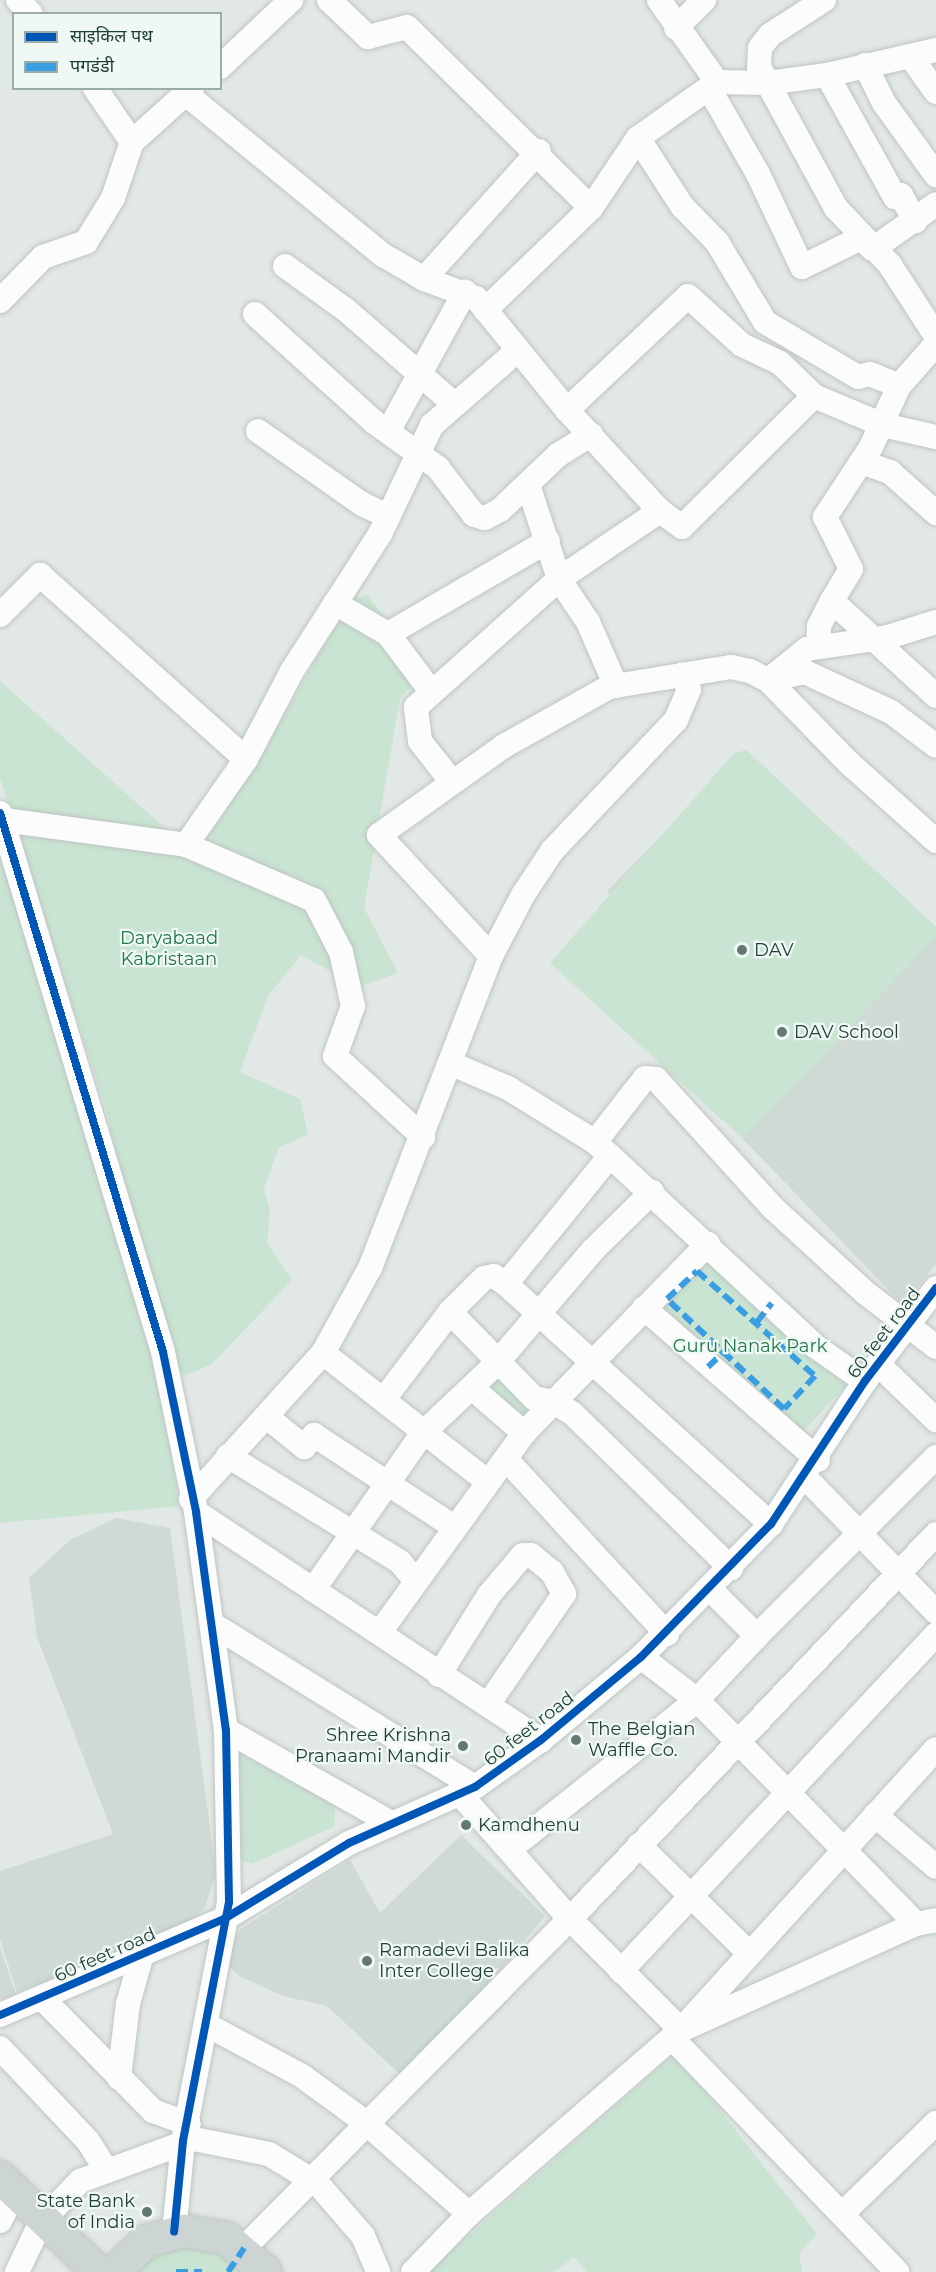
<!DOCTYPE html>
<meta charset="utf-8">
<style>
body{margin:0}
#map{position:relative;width:936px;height:2272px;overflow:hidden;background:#e2e8e5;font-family:Montserrat,"Noto Sans Devanagari",sans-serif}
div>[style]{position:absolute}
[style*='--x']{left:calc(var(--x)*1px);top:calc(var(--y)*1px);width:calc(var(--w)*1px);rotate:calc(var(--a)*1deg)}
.built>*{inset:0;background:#cfdad5}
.green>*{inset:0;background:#c9e4d2;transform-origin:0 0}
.roads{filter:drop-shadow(0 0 2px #bec5c2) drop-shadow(0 0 2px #bec5c2)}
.minor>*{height:24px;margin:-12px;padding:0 12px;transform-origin:12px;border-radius:12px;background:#fbfcfb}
.major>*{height:32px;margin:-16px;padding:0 16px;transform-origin:16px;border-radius:16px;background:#ccd5d3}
.quiet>*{height:6px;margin-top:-3px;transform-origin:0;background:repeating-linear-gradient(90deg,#3c9ee2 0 12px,transparent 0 18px)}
.cycleway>*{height:8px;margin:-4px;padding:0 4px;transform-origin:4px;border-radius:4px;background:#0057b8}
.dots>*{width:16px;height:16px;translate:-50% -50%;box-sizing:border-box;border:3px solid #eff8f4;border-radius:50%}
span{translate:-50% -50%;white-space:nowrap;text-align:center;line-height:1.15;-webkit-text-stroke:4.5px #eff8f4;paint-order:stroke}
.park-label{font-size:18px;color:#237848}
.poi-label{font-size:18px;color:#1d3d36}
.left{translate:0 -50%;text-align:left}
.right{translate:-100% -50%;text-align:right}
.street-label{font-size:18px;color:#1d3d36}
.legend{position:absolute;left:12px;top:12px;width:210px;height:78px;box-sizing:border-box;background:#eff8f4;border:2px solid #9bada8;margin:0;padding:8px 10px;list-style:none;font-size:18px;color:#1d3d36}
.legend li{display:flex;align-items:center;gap:12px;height:30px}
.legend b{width:30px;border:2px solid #9bada8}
</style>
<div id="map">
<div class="built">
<i style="clip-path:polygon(746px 750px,936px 927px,936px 1264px,903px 1305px,743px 1139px,607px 891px)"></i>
<i style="clip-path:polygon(116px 1518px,170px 1528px,216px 1873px,205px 1907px,185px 1931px,17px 1992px,0 1939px,0 1871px,113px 1834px,37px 1637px,29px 1578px,70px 1540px)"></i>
<i style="clip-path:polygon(461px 1835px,545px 1916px,407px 2081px,327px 2006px,283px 1996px,239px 1976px,228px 1965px,224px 1956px,241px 1929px,350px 1860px,380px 1913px)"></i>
<i style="clip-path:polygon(0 1947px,16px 1994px,0 1999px)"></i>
</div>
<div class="green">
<i style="clip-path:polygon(367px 594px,426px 672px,400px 698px,364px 908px,398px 973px,359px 987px,301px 955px,268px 996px,240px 1072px,300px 1099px,308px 1135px,279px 1147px,264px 1188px,270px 1211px,267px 1243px,292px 1280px,212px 1364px,184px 1376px,171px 1360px,136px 1248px,107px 1113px,0 778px,0 681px,167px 830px,197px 842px,261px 757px,348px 602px)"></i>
<i style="clip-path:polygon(746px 750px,936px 927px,936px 937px,743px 1139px,550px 963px,734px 753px)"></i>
<i style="clip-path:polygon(0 817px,135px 1273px,174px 1464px,178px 1506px,0 1523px)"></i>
<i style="left:707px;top:1256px;width:190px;height:74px;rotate:43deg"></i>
<i style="clip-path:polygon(496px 1375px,534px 1403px,519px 1423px,483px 1388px)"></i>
<i style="clip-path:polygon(234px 1751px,334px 1804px,335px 1826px,252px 1864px,238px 1859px)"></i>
<i style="clip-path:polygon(675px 2053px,817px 2234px,799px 2253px,802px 2272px,587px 2272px,574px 2257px,554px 2272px,427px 2272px)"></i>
<i style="clip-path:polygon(209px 2242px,254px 2272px,126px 2272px,147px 2252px)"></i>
</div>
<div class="roads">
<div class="minor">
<i style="--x:18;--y:0;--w:19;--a:47"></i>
<i style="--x:329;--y:0;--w:54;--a:43.5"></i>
<i style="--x:368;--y:37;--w:40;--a:-14.4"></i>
<i style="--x:407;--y:27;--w:258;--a:44.5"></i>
<i style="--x:659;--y:0;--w:100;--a:54.7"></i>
<i style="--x:824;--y:0;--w:64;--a:147.1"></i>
<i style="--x:770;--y:35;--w:16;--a:128"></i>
<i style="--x:760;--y:48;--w:19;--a:93"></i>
<i style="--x:759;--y:67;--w:161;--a:61.4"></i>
<i style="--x:836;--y:208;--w:79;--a:46.5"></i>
<i style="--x:890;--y:265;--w:85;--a:57.1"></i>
<i style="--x:676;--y:28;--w:40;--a:-45"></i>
<i style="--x:911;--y:57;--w:43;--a:54.5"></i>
<i style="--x:865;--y:65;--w:42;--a:63.4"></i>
<i style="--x:884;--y:103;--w:89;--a:54.2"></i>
<i style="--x:220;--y:67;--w:98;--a:-43.3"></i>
<i style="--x:827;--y:75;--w:140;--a:60.9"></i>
<i style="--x:895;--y:197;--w:6;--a:-18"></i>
<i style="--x:901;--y:195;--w:30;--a:62"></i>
<i style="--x:95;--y:88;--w:65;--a:55.6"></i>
<i style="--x:710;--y:90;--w:97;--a:60.3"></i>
<i style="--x:758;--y:174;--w:103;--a:64.7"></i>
<i style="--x:802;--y:267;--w:66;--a:-26.2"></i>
<i style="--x:861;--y:238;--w:16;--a:43"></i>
<i style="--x:873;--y:249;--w:77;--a:-35.5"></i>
<i style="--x:186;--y:94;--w:254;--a:39.3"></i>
<i style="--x:383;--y:255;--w:48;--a:30.3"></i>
<i style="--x:424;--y:279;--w:55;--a:20.1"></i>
<i style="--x:476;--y:298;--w:144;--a:50.9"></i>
<i style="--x:567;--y:410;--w:137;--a:47.4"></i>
<i style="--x:660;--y:511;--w:27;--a:36"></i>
<i style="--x:682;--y:527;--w:186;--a:-44.8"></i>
<i style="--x:814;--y:396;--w:75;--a:22.8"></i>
<i style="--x:883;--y:425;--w:54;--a:12.8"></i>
<i style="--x:638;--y:138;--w:81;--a:57.1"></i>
<i style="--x:682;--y:206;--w:50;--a:45.8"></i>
<i style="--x:717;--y:242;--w:93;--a:59"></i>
<i style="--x:765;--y:322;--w:108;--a:30.6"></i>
<i style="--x:858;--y:377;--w:12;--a:-14"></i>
<i style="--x:870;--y:374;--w:31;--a:22"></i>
<i style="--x:285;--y:266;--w:75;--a:35.8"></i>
<i style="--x:346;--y:310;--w:142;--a:41"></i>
<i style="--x:424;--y:279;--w:172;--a:-48.1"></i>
<i style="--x:0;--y:301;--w:62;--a:-45.7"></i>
<i style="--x:43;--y:257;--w:46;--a:-19.2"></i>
<i style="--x:86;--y:242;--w:52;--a:-58.5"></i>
<i style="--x:113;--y:198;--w:59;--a:-71.3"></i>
<i style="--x:132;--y:142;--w:81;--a:-42"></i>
<i style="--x:485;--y:310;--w:147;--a:-43.9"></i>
<i style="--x:591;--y:208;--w:84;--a:-56.1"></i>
<i style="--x:638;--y:138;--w:97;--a:-35.3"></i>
<i style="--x:717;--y:82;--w:51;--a:1.1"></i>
<i style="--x:768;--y:83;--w:60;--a:-7.7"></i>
<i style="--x:827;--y:75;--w:112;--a:-12.9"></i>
<i style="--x:255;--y:314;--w:161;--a:42.2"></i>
<i style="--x:374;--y:422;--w:79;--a:35.7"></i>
<i style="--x:438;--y:468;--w:59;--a:52.5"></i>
<i style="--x:474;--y:515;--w:11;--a:15"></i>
<i style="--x:485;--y:518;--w:17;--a:-28"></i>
<i style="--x:500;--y:510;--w:80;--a:-43.5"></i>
<i style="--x:558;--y:455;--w:39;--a:-32"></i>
<i style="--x:936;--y:344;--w:56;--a:131.4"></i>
<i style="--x:899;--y:386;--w:67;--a:114.7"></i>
<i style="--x:871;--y:447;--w:84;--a:123.3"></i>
<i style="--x:825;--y:517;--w:58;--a:63.4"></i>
<i style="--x:851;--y:569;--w:37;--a:121"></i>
<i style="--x:832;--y:601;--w:141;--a:42.4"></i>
<i style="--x:567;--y:410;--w:166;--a:-43.3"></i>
<i style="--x:688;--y:296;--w:73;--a:42.2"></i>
<i style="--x:742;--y:345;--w:42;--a:25.3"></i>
<i style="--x:780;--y:363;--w:47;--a:44.1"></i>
<i style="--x:389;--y:430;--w:158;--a:-61.2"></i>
<i style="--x:258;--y:431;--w:127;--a:35.1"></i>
<i style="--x:362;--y:504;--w:29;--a:25"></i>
<i style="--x:861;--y:462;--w:31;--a:19"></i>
<i style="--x:890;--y:472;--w:62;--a:41.7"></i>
<i style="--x:528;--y:485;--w:99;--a:71.7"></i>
<i style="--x:559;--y:579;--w:52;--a:56"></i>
<i style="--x:588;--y:622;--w:70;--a:66.4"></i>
<i style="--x:335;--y:603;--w:61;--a:30.3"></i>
<i style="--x:388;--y:634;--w:185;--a:-30.2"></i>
<i style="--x:0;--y:615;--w:57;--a:-45"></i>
<i style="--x:40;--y:575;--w:276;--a:41.8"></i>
<i style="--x:388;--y:634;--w:71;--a:53"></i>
<i style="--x:818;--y:647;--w:21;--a:-87"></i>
<i style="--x:819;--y:626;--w:28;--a:-63"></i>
<i style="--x:772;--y:677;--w:45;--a:-38.7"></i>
<i style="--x:807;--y:649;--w:82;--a:-8.4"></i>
<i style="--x:888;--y:637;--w:50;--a:-17.4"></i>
<i style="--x:768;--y:680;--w:38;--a:-12"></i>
<i style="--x:805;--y:672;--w:95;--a:24.9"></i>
<i style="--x:891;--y:712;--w:56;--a:37.1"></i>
<i style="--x:452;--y:782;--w:52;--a:-128"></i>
<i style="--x:420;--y:741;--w:34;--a:-97"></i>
<i style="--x:416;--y:707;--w:192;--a:-41.8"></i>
<i style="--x:559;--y:579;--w:122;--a:-34"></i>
<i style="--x:0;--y:813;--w:563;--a:73.17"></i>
<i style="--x:163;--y:1352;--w:163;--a:78.3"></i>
<i style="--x:196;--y:1512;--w:220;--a:82.2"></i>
<i style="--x:226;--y:1730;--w:172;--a:89"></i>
<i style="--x:229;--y:1902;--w:243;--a:100.9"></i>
<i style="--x:183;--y:2141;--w:91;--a:95.6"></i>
<i style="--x:4;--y:820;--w:184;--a:7.8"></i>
<i style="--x:186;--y:845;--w:139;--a:23.3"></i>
<i style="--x:314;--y:900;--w:59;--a:62.6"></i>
<i style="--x:341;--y:952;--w:55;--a:77.5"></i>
<i style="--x:353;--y:1006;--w:53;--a:109.8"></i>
<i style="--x:335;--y:1056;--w:120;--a:42.6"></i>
<i style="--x:186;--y:845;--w:105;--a:-55.1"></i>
<i style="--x:246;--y:759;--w:99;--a:-62.4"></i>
<i style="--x:292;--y:671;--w:163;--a:-57.3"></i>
<i style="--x:380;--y:534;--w:121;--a:-64.5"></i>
<i style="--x:432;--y:425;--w:114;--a:-41.1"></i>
<i style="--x:491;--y:956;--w:165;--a:-132.8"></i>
<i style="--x:379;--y:835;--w:153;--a:-35.5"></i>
<i style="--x:504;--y:746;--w:120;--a:-29.3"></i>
<i style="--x:609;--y:687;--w:124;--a:-9.3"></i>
<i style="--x:731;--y:667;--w:19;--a:12"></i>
<i style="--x:750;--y:671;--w:20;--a:27"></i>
<i style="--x:768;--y:680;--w:116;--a:45.7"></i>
<i style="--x:849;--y:763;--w:117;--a:41.9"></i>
<i style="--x:450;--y:1063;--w:63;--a:23.3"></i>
<i style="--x:508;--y:1088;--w:102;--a:31.8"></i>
<i style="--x:595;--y:1142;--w:301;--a:42.8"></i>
<i style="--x:816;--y:1347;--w:60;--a:34.8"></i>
<i style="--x:595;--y:1142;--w:81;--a:-52"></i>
<i style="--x:645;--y:1078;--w:11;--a:5"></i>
<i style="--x:656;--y:1079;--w:174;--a:47.8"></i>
<i style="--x:773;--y:1208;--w:127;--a:42.5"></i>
<i style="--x:867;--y:1294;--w:87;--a:37.5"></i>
<i style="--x:610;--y:1156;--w:165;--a:129.1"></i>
<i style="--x:506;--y:1284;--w:358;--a:42.2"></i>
<i style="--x:644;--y:1308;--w:231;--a:41.1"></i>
<i style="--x:450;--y:1312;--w:120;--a:45.7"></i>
<i style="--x:534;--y:1398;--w:20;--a:11"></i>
<i style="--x:554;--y:1402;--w:22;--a:32"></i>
<i style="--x:573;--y:1414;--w:221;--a:44.3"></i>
<i style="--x:323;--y:1353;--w:209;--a:38"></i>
<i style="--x:878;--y:1364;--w:81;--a:44"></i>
<i style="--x:472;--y:1388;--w:69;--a:40.9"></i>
<i style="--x:384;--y:1399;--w:109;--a:-52.8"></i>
<i style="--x:450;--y:1312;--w:48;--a:-45"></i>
<i style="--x:484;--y:1278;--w:10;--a:-11"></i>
<i style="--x:494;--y:1276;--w:14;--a:34"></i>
<i style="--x:267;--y:1417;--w:48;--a:39"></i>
<i style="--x:304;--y:1447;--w:16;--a:-50"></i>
<i style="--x:314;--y:1435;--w:168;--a:33.3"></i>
<i style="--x:228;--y:1456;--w:202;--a:31.6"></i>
<i style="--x:400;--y:1562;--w:23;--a:50"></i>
<i style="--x:506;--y:1459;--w:238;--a:47.4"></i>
<i style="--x:805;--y:1477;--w:188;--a:45.9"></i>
<i style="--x:191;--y:1499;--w:197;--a:-47.9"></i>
<i style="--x:323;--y:1353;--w:97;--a:-61.1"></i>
<i style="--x:370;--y:1268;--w:335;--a:-68.8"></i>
<i style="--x:491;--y:956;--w:69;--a:-62.3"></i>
<i style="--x:523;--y:895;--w:53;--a:-56.6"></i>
<i style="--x:552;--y:851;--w:180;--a:-46.6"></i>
<i style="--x:676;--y:720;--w:33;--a:-67"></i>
<i style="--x:689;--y:690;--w:17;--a:-114"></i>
<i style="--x:196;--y:1512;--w:414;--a:33.5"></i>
<i style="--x:710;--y:1589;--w:66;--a:45"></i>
<i style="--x:757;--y:1636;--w:253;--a:-45"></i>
<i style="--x:313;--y:1590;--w:192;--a:-55"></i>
<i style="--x:423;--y:1433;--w:100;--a:-43.4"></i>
<i style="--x:496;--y:1364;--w:150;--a:-49.6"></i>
<i style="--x:593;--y:1250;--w:83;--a:-44.5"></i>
<i style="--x:212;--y:1624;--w:309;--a:31.8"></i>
<i style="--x:380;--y:1632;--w:246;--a:-54.1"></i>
<i style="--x:524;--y:1433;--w:264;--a:-45.8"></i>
<i style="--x:641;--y:1657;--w:71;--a:37.5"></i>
<i style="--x:697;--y:1700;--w:313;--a:45.6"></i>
<i style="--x:439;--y:1675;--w:94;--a:-58"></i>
<i style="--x:489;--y:1595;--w:52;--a:-49.6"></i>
<i style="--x:523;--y:1555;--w:8;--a:0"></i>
<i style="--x:531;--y:1555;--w:27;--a:39"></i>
<i style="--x:552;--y:1572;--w:25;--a:61"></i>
<i style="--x:564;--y:1594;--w:132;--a:124.5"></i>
<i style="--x:226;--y:1730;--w:189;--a:29.4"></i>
<i style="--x:460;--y:1794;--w:167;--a:48.7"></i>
<i style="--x:570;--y:1919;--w:157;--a:45"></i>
<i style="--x:681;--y:2030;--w:258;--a:-24.3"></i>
<i style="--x:916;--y:1924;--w:20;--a:-11"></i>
<i style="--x:875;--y:1815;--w:80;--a:40.4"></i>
<i style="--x:639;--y:1845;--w:153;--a:44.5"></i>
<i style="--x:510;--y:1849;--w:239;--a:-38.5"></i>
<i style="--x:697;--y:1700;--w:88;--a:-46.8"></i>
<i style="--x:621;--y:1971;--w:461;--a:-46.9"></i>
<i style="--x:43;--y:1999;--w:157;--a:45.5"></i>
<i style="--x:153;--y:2111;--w:38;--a:20"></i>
<i style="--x:0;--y:2015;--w:244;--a:-23.2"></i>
<i style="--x:224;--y:1919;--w:146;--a:-31.3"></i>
<i style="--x:349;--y:1843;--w:138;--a:-24"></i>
<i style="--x:475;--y:1787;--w:81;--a:-35.5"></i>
<i style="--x:541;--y:1740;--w:130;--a:-39.7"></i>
<i style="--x:641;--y:1657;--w:186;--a:-45.7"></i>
<i style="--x:771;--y:1524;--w:171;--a:-56.7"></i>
<i style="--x:865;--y:1381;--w:117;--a:-52.6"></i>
<i style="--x:207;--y:2025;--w:108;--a:28.2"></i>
<i style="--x:302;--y:2076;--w:78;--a:36.1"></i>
<i style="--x:365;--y:2122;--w:139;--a:41.5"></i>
<i style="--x:672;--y:2038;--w:325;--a:46.1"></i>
<i style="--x:0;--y:2048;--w:128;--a:46.6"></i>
<i style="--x:88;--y:2141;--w:34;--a:58"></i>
<i style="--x:119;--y:2078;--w:75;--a:-83.1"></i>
<i style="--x:128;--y:2004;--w:52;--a:-74.4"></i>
<i style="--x:842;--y:2214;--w:131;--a:-44.1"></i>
<i style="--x:0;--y:2221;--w:33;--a:-63"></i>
<i style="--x:244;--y:2248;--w:463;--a:-45.3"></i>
<i style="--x:570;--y:1919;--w:531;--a:-46.45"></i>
<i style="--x:17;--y:2272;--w:55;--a:-64.4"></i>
<i style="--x:41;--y:2222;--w:57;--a:-46.4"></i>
<i style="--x:80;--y:2181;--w:121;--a:-20.2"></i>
<i style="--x:194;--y:2139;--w:76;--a:11.3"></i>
<i style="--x:269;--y:2154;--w:57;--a:31.5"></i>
<i style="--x:318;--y:2184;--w:69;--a:49.1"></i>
<i style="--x:363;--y:2236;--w:39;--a:67"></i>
<i style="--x:413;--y:2272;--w:81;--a:-46"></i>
<i style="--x:469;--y:2214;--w:281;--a:-41"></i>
<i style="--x:681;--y:2030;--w:379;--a:-47.8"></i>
</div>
<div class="major">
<i style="--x:0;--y:2177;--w:136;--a:44.1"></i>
<i style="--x:114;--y:2272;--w:45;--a:-43.2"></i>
<i style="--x:147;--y:2241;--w:39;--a:-15"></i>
<i style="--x:185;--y:2231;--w:42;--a:9.7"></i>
<i style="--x:226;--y:2238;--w:52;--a:40.4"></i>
</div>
</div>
<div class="quiet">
<i style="--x:697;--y:1271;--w:158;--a:41.7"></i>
<i style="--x:815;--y:1376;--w:45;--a:133.2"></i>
<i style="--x:784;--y:1409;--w:161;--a:-136.8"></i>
<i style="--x:667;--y:1299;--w:41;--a:-43"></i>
<i style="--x:757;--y:1322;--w:24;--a:-52"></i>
<i style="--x:708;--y:1367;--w:33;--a:-44"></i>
<i style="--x:176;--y:2272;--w:26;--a:0"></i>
<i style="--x:228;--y:2272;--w:29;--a:-56"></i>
</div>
<div class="cycleway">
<i style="--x:0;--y:813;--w:563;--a:73.17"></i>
<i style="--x:163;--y:1352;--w:163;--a:78.3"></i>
<i style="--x:196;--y:1512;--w:220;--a:82.2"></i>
<i style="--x:226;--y:1730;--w:172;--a:89"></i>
<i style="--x:229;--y:1902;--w:243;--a:100.9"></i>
<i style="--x:183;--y:2141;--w:91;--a:95.6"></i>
<i style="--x:0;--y:2015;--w:244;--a:-23.2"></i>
<i style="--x:224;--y:1919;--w:146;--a:-31.3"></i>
<i style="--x:349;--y:1843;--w:138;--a:-24"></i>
<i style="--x:475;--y:1787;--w:81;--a:-35.5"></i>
<i style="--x:541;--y:1740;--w:130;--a:-39.7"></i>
<i style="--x:641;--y:1657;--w:186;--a:-45.7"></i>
<i style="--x:771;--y:1524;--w:171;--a:-56.7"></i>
<i style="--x:865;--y:1381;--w:117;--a:-52.6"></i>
</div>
<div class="dots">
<i style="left:742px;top:950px;background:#627973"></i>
<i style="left:782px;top:1032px;background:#627973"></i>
<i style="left:576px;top:1740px;background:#627973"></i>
<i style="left:463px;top:1746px;background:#627973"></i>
<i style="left:466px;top:1825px;background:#627973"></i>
<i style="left:367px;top:1961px;background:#627973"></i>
<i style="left:147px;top:2212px;background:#627973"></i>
</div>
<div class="park-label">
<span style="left:169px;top:949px">Daryabaad<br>Kabristaan</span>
<span style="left:750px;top:1346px">Guru Nanak Park</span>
</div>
<div class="poi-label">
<span class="left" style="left:754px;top:950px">DAV</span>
<span class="left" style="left:794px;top:1032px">DAV School</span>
<span class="left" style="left:588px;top:1740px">The Belgian<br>Waffle Co.</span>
<span class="right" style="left:451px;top:1746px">Shree Krishna<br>Pranaami Mandir</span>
<span class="left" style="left:478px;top:1825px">Kamdhenu</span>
<span class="left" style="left:379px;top:1961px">Ramadevi Balika<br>Inter College</span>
<span class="right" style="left:135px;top:2212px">State Bank<br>of India</span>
</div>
<div class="street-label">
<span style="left:884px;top:1333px;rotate:-53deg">60 feet road</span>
<span style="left:529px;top:1729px;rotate:-38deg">60 feet road</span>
<span style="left:105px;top:1955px;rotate:-24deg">60 feet road</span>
</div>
<ul class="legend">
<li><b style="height:8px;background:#0057b8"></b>साइकिल पथ</li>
<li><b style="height:8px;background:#3c9ee2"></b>पगडंडी</li>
</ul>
</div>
